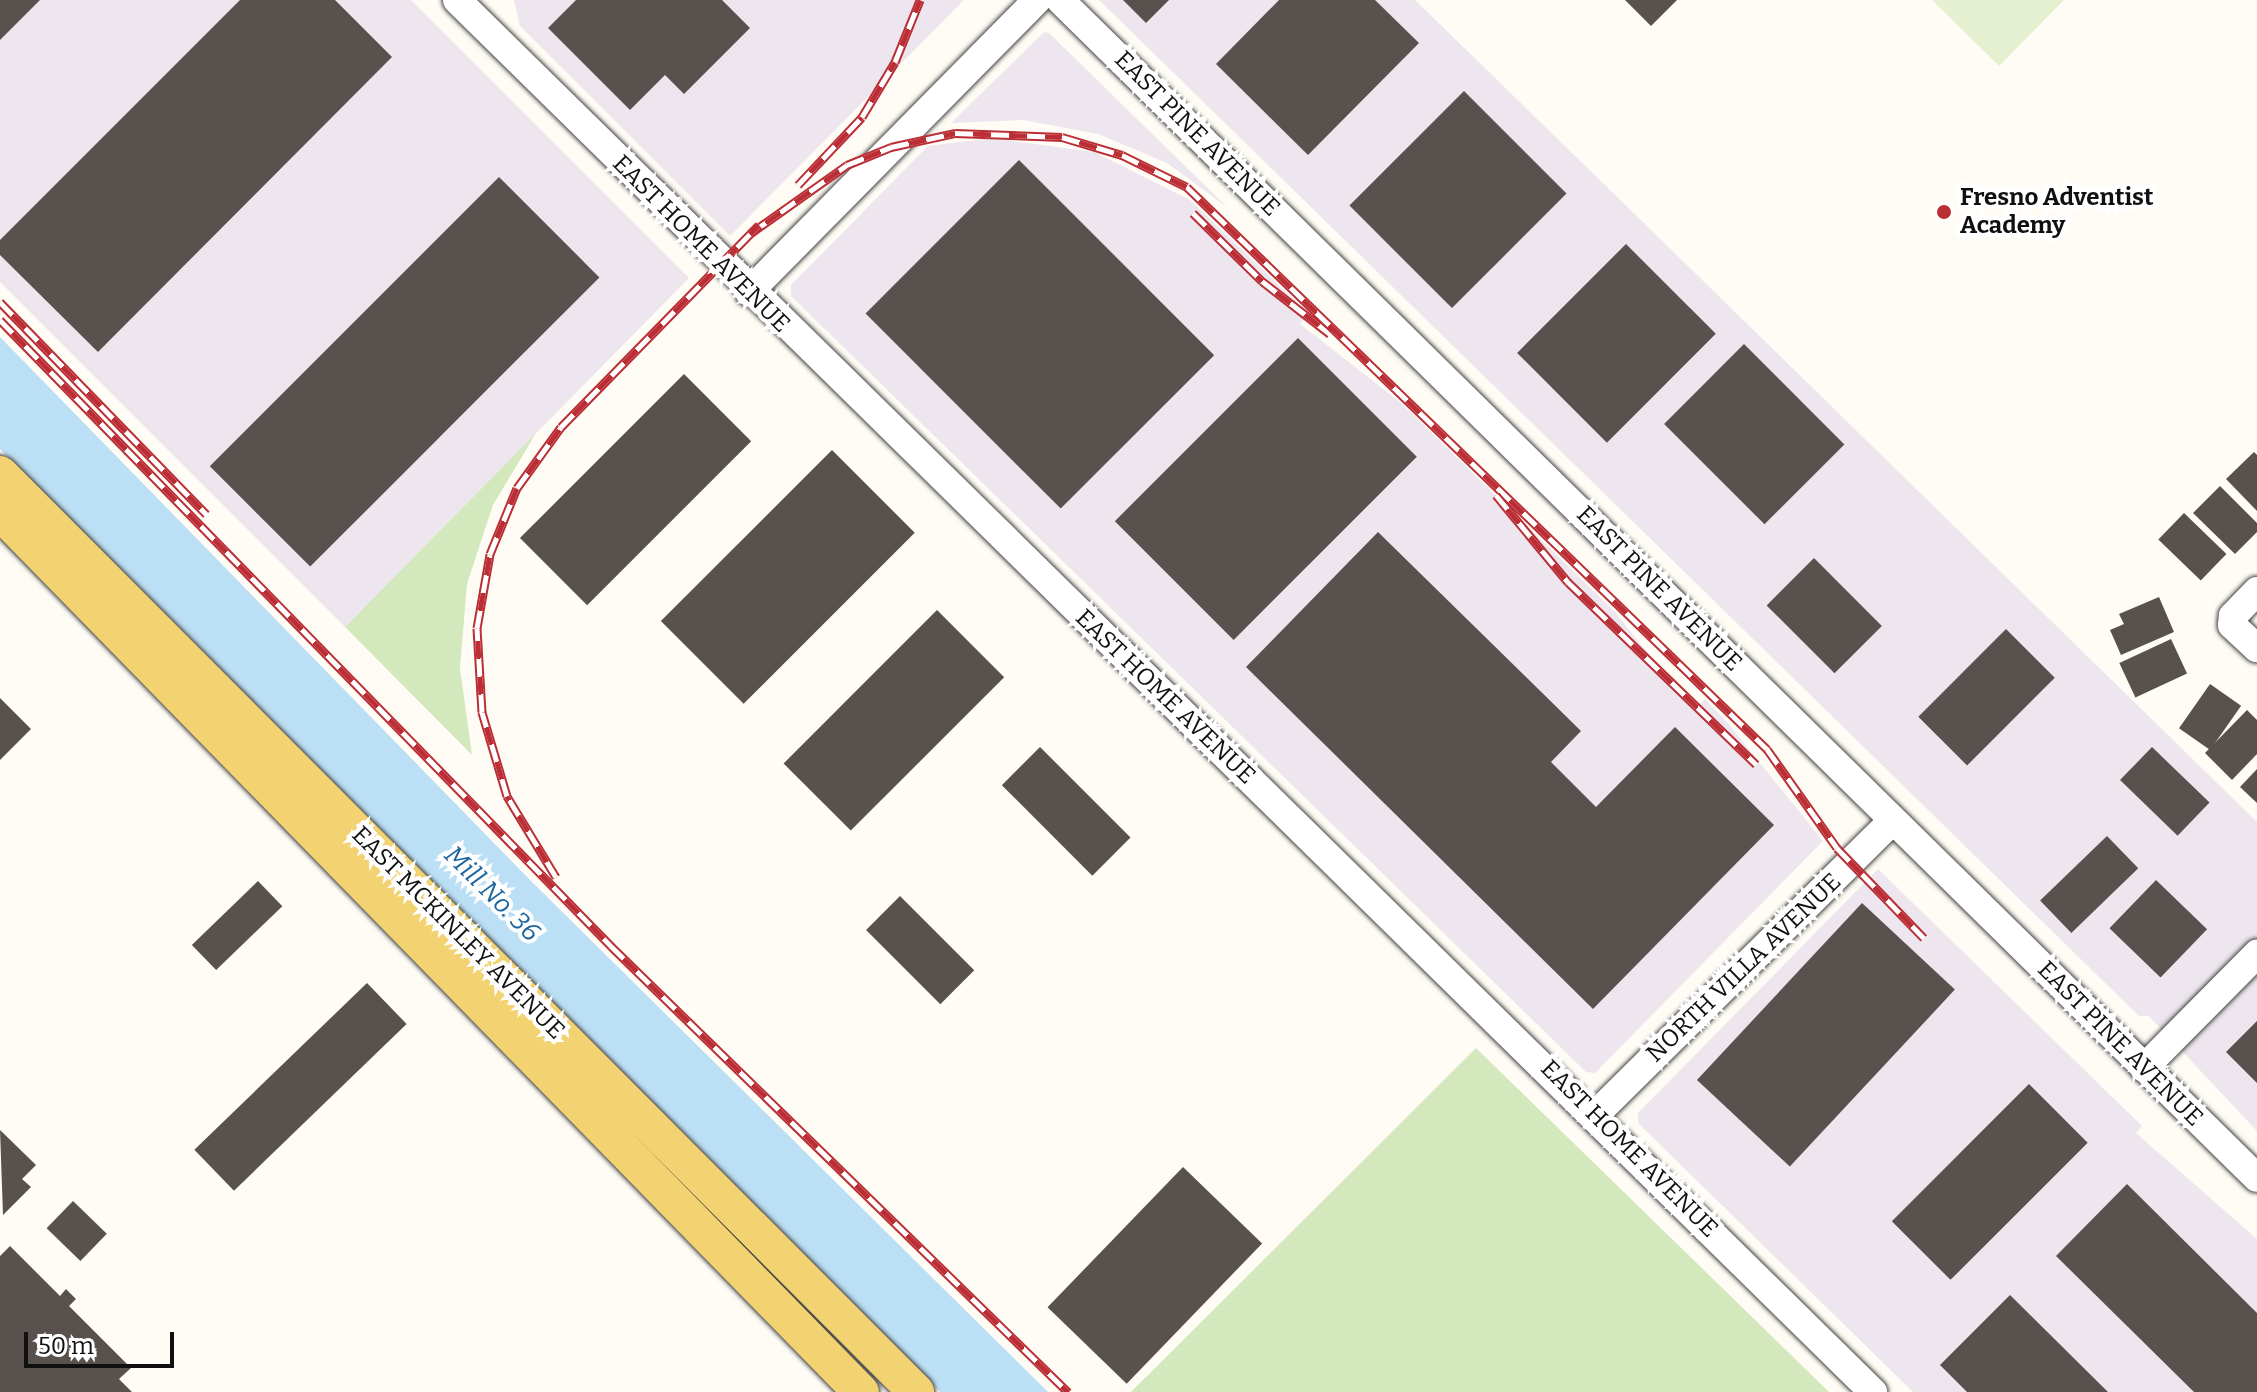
<!DOCTYPE html>
<style>
body{margin:0}
#map{position:relative;width:2257px;height:1392px;overflow:hidden;background:#fefcf4;font-family:Bitter,serif}
div>[style]{position:absolute}
[style*='--x']{left:calc(var(--x)*1px);top:calc(var(--y)*1px);width:calc(var(--w)*1px);rotate:calc(var(--a)*1deg)}
.industrial>*{inset:0;background:#ede6ee}
.green>*{inset:0;background:#d4e8be}
.pitch>*{inset:0;background:#e5f0d0}
.water>*{inset:0;background:#bbdff4}
.building>*{inset:0;background:#59514d;transform-origin:0 0}
.roads{filter:drop-shadow(0 0 2px #434343) drop-shadow(0 0 2px #434343)}
.minor>*{height:28px;margin:-14px;padding:0 14px;transform-origin:14px;border-radius:14px;background:#fff}
.major>*{height:36px;margin:-18px;padding:0 18px;transform-origin:18px;border-radius:18px;background:#f2d271}
.rail>*{height:9px;margin-top:-4.5px;transform-origin:0;background:repeating-linear-gradient(90deg,#fff 0 18px,#bb2e35 0 36px);box-sizing:border-box;border-block:2px solid #bb2e35}
.dots>*{width:22px;height:22px;translate:-50% -50%;box-sizing:border-box;border:4px solid #fff;border-radius:50%}
span{translate:-50% -50%;white-space:nowrap;text-align:center;line-height:1.15;-webkit-text-stroke:8px #fff;paint-order:stroke}
.street-label{font-size:24px;color:#101010}
.poi-label{font-size:24px;color:#101010;font-weight:700}
.left{translate:0 -50%;text-align:left}
.water-label{font-size:26px;color:#1e669e;font-style:italic}
.scale{position:absolute;left:24px;top:1332px;width:150px;height:36px;box-sizing:border-box;border:4px solid #101010;border-top:0;padding-left:10px;font-size:24px;line-height:28px;white-space:nowrap;color:#101010;-webkit-text-stroke:6px #fff;paint-order:stroke}
</style>
<div id="map">
<div class="industrial">
<i style="clip-path:polygon(0 0,411px 0,689px 278px,345px 627px,0 282px)"></i>
<i style="clip-path:polygon(514px 0,964px 0,730px 236px,520px 26px)"></i>
<i style="clip-path:polygon(1099px 0,1415px 0,1608px 188px,2257px 822px,2257px 1131px,2149px 1016px,2139px 1016px)"></i>
<i style="clip-path:polygon(1044px 32px,1049px 33px,1228px 208px,1167px 163px,1098px 134px,1023px 120px,951px 123px)"></i>
<i style="clip-path:polygon(991px 138px,1094px 152px,1190px 200px,1309px 314px,1300px 324px,1400px 402px,1615px 612px,1693px 710px,1705px 699px,1727px 722px,1823px 841px,1595px 1073px,1586px 1072px,791px 296px,791px 285px,928px 146px)"></i>
<i style="clip-path:polygon(1878px 869px,2142px 1126px,2136px 1133px,2257px 1239px,2257px 1392px,1913px 1392px,1638px 1123px,1638px 1113px)"></i>
</div>
<div class="green">
<i style="clip-path:polygon(536px 433px,493px 505px,467px 584px,460px 668px,472px 755px,345px 627px)"></i>
<i style="clip-path:polygon(1476px 1048px,1829px 1392px,1131px 1392px)"></i>
</div>
<div class="pitch">
<i style="clip-path:polygon(1932px 0,2064px 0,1999px 66px)"></i>
</div>
<div class="water">
<i style="clip-path:polygon(0 337px,532px 882px,1048px 1392px,940px 1392px,0 449px)"></i>
</div>
<div class="building">
<i style="clip-path:polygon(0 0,40px 0,0 40px)"></i>
<i style="clip-path:polygon(240px 0,335px 0,392px 57px,98px 352px,0 255px,0 240px)"></i>
<i style="clip-path:polygon(576px 0,722px 0,750px 28px,684px 94px,665px 75px,630px 110px,548px 28px)"></i>
<i style="clip-path:polygon(1123px 0,1169px 0,1146px 23px)"></i>
<i style="clip-path:polygon(1279px 0,1375px 0,1419px 43px,1308px 155px,1216px 64px)"></i>
<i style="clip-path:polygon(1625px 0,1677px 0,1651px 26px)"></i>
<i style="left:1464px;top:91px;width:145px;height:162px;rotate:45deg"></i>
<i style="left:1019px;top:160px;width:276px;height:217px;rotate:45deg"></i>
<i style="left:499px;top:177px;width:142px;height:409px;rotate:45deg"></i>
<i style="left:1626px;top:244px;width:127px;height:154px;rotate:45deg"></i>
<i style="left:1298px;top:338px;width:168px;height:259px;rotate:45deg"></i>
<i style="left:1744px;top:344px;width:142px;height:113px;rotate:45deg"></i>
<i style="left:684px;top:374px;width:95px;height:232px;rotate:45deg"></i>
<i style="left:832px;top:450px;width:117px;height:242px;rotate:45deg"></i>
<i style="clip-path:polygon(2254px 452px,2257px 455px,2257px 511px,2226px 479px)"></i>
<i style="clip-path:polygon(2220px 486px,2257px 523px,2257px 532px,2235px 554px,2193px 513px)"></i>
<i style="left:2184px;top:513px;width:59px;height:37px;rotate:44deg"></i>
<i style="clip-path:polygon(1378px 532px,1581px 731px,1551px 762px,1596px 807px,1675px 727px,1774px 825px,1593px 1009px,1246px 667px)"></i>
<i style="left:1814px;top:558px;width:96px;height:67px;rotate:45deg"></i>
<i style="clip-path:polygon(2159px 597px,2174px 632px,2121px 655px,2110px 630px,2124px 624px,2119px 614px)"></i>
<i style="left:937px;top:610px;width:95px;height:217px;rotate:45deg"></i>
<i style="left:2006px;top:629px;width:69px;height:124px;rotate:45deg"></i>
<i style="left:2171px;top:639px;width:38px;height:57px;rotate:65deg"></i>
<i style="left:2210px;top:684px;width:38px;height:54px;rotate:35deg"></i>
<i style="clip-path:polygon(0 698px,31px 729px,0 760px)"></i>
<i style="clip-path:polygon(2247px 710px,2257px 720px,2257px 754px,2232px 780px,2205px 753px)"></i>
<i style="left:1040px;top:747px;width:128px;height:54px;rotate:45deg"></i>
<i style="left:2152px;top:747px;width:80px;height:46px;rotate:44deg"></i>
<i style="clip-path:polygon(2257px 769px,2257px 803px,2240px 787px)"></i>
<i style="left:2107px;top:836px;width:45px;height:93px;rotate:46deg"></i>
<i style="left:2156px;top:880px;width:71px;height:67px;rotate:44deg"></i>
<i style="left:258px;top:881px;width:35px;height:92px;rotate:46deg"></i>
<i style="left:900px;top:896px;width:105px;height:48px;rotate:45deg"></i>
<i style="left:1862px;top:903px;width:127px;height:242px;rotate:43deg"></i>
<i style="left:367px;top:983px;width:57px;height:240px;rotate:46deg"></i>
<i style="clip-path:polygon(2257px 1021px,2257px 1083px,2226px 1052px)"></i>
<i style="left:2029px;top:1084px;width:83px;height:194px;rotate:45deg"></i>
<i style="clip-path:polygon(0 1130px,36px 1165px,22px 1179px,31px 1187px,3px 1215px)"></i>
<i style="left:1183px;top:1167px;width:110px;height:195px;rotate:44deg"></i>
<i style="clip-path:polygon(2127px 1184px,2257px 1313px,2257px 1392px,2194px 1392px,2056px 1256px)"></i>
<i style="left:73px;top:1201px;width:47px;height:38px;rotate:44deg"></i>
<i style="clip-path:polygon(10px 1246px,60px 1296px,66px 1289px,76px 1299px,69px 1306px,131px 1368px,119px 1379px,132px 1392px,0 1392px,0 1256px)"></i>
<i style="clip-path:polygon(2010px 1295px,2108px 1392px,1967px 1392px,1940px 1365px)"></i>
</div>
<div class="roads">
<div class="minor">
<i style="--x:457;--y:0;--w:1986;--a:44.51"></i>
<i style="--x:1060;--y:0;--w:1679;--a:44.54"></i>
<i style="--x:749;--y:292;--w:410;--a:-45.4"></i>
<i style="--x:2257;--y:591;--w:35;--a:134"></i>
<i style="--x:2233;--y:616;--w:9;--a:96"></i>
<i style="--x:2232;--y:625;--w:34;--a:43"></i>
<i style="--x:2144;--y:1068;--w:161;--a:-45.3"></i>
<i style="--x:1595;--y:1115;--w:419;--a:-44.7"></i>
</div>
<div class="major">
<i style="--x:0;--y:474;--w:1297;--a:45.06"></i>
<i style="--x:0;--y:512;--w:1231;--a:45.63"></i>
</div>
</div>
<div class="rail">
<i style="--x:798;--y:185;--w:93;--a:-46.7"></i>
<i style="--x:862;--y:117;--w:64;--a:-59"></i>
<i style="--x:895;--y:62;--w:67;--a:-68"></i>
<i style="--x:1193;--y:213;--w:97;--a:44.6"></i>
<i style="--x:1262;--y:281;--w:86;--a:37.9"></i>
<i style="--x:751;--y:233;--w:118;--a:-35.3"></i>
<i style="--x:847;--y:165;--w:48;--a:-22.2"></i>
<i style="--x:891;--y:147;--w:66;--a:-12.3"></i>
<i style="--x:955;--y:133;--w:107;--a:2.1"></i>
<i style="--x:1062;--y:137;--w:63;--a:16.7"></i>
<i style="--x:1122;--y:155;--w:72;--a:26.2"></i>
<i style="--x:1187;--y:187;--w:808;--a:44.1"></i>
<i style="--x:1767;--y:749;--w:121;--a:54.7"></i>
<i style="--x:1837;--y:848;--w:125;--a:46"></i>
<i style="--x:0;--y:302;--w:296;--a:45.8"></i>
<i style="--x:0;--y:320;--w:875;--a:45.69"></i>
<i style="--x:611;--y:946;--w:639;--a:44.3"></i>
<i style="--x:1496;--y:495;--w:113;--a:50.4"></i>
<i style="--x:1568;--y:582;--w:262;--a:44.1"></i>
<i style="--x:556;--y:877;--w:95;--a:-121.2"></i>
<i style="--x:507;--y:796;--w:88;--a:-106.6"></i>
<i style="--x:482;--y:712;--w:84;--a:-93.4"></i>
<i style="--x:477;--y:628;--w:75;--a:-80"></i>
<i style="--x:490;--y:554;--w:71;--a:-67.8"></i>
<i style="--x:517;--y:488;--w:75;--a:-54.2"></i>
<i style="--x:561;--y:427;--w:283;--a:-45.6"></i>
</div>
<div class="dots">
<i style="left:1944px;top:212px;background:#bb2e35"></i>
</div>
<div class="street-label">
<span style="left:1197px;top:134px;rotate:45deg">EAST PINE AVENUE</span>
<span style="left:701px;top:244px;rotate:45deg">EAST HOME AVENUE</span>
<span style="left:1659px;top:589px;rotate:45deg">EAST PINE AVENUE</span>
<span style="left:1165px;top:697px;rotate:44deg">EAST HOME AVENUE</span>
<span style="left:458px;top:933px;rotate:45deg">EAST MCKINLEY AVENUE</span>
<span style="left:1744px;top:968px;rotate:-44deg">NORTH VILLA AVENUE</span>
<span style="left:2120px;top:1044px;rotate:45deg">EAST PINE AVENUE</span>
<span style="left:1629px;top:1149px;rotate:45deg">EAST HOME AVENUE</span>
</div>
<div class="poi-label">
<span class="left" style="left:1960px;top:212px">Fresno Adventist<br>Academy</span>
</div>
<div class="water-label">
<span style="left:492px;top:894px;rotate:45deg">Mill No. 36</span>
</div>
<div class="scale">50 m</div>
</div>
